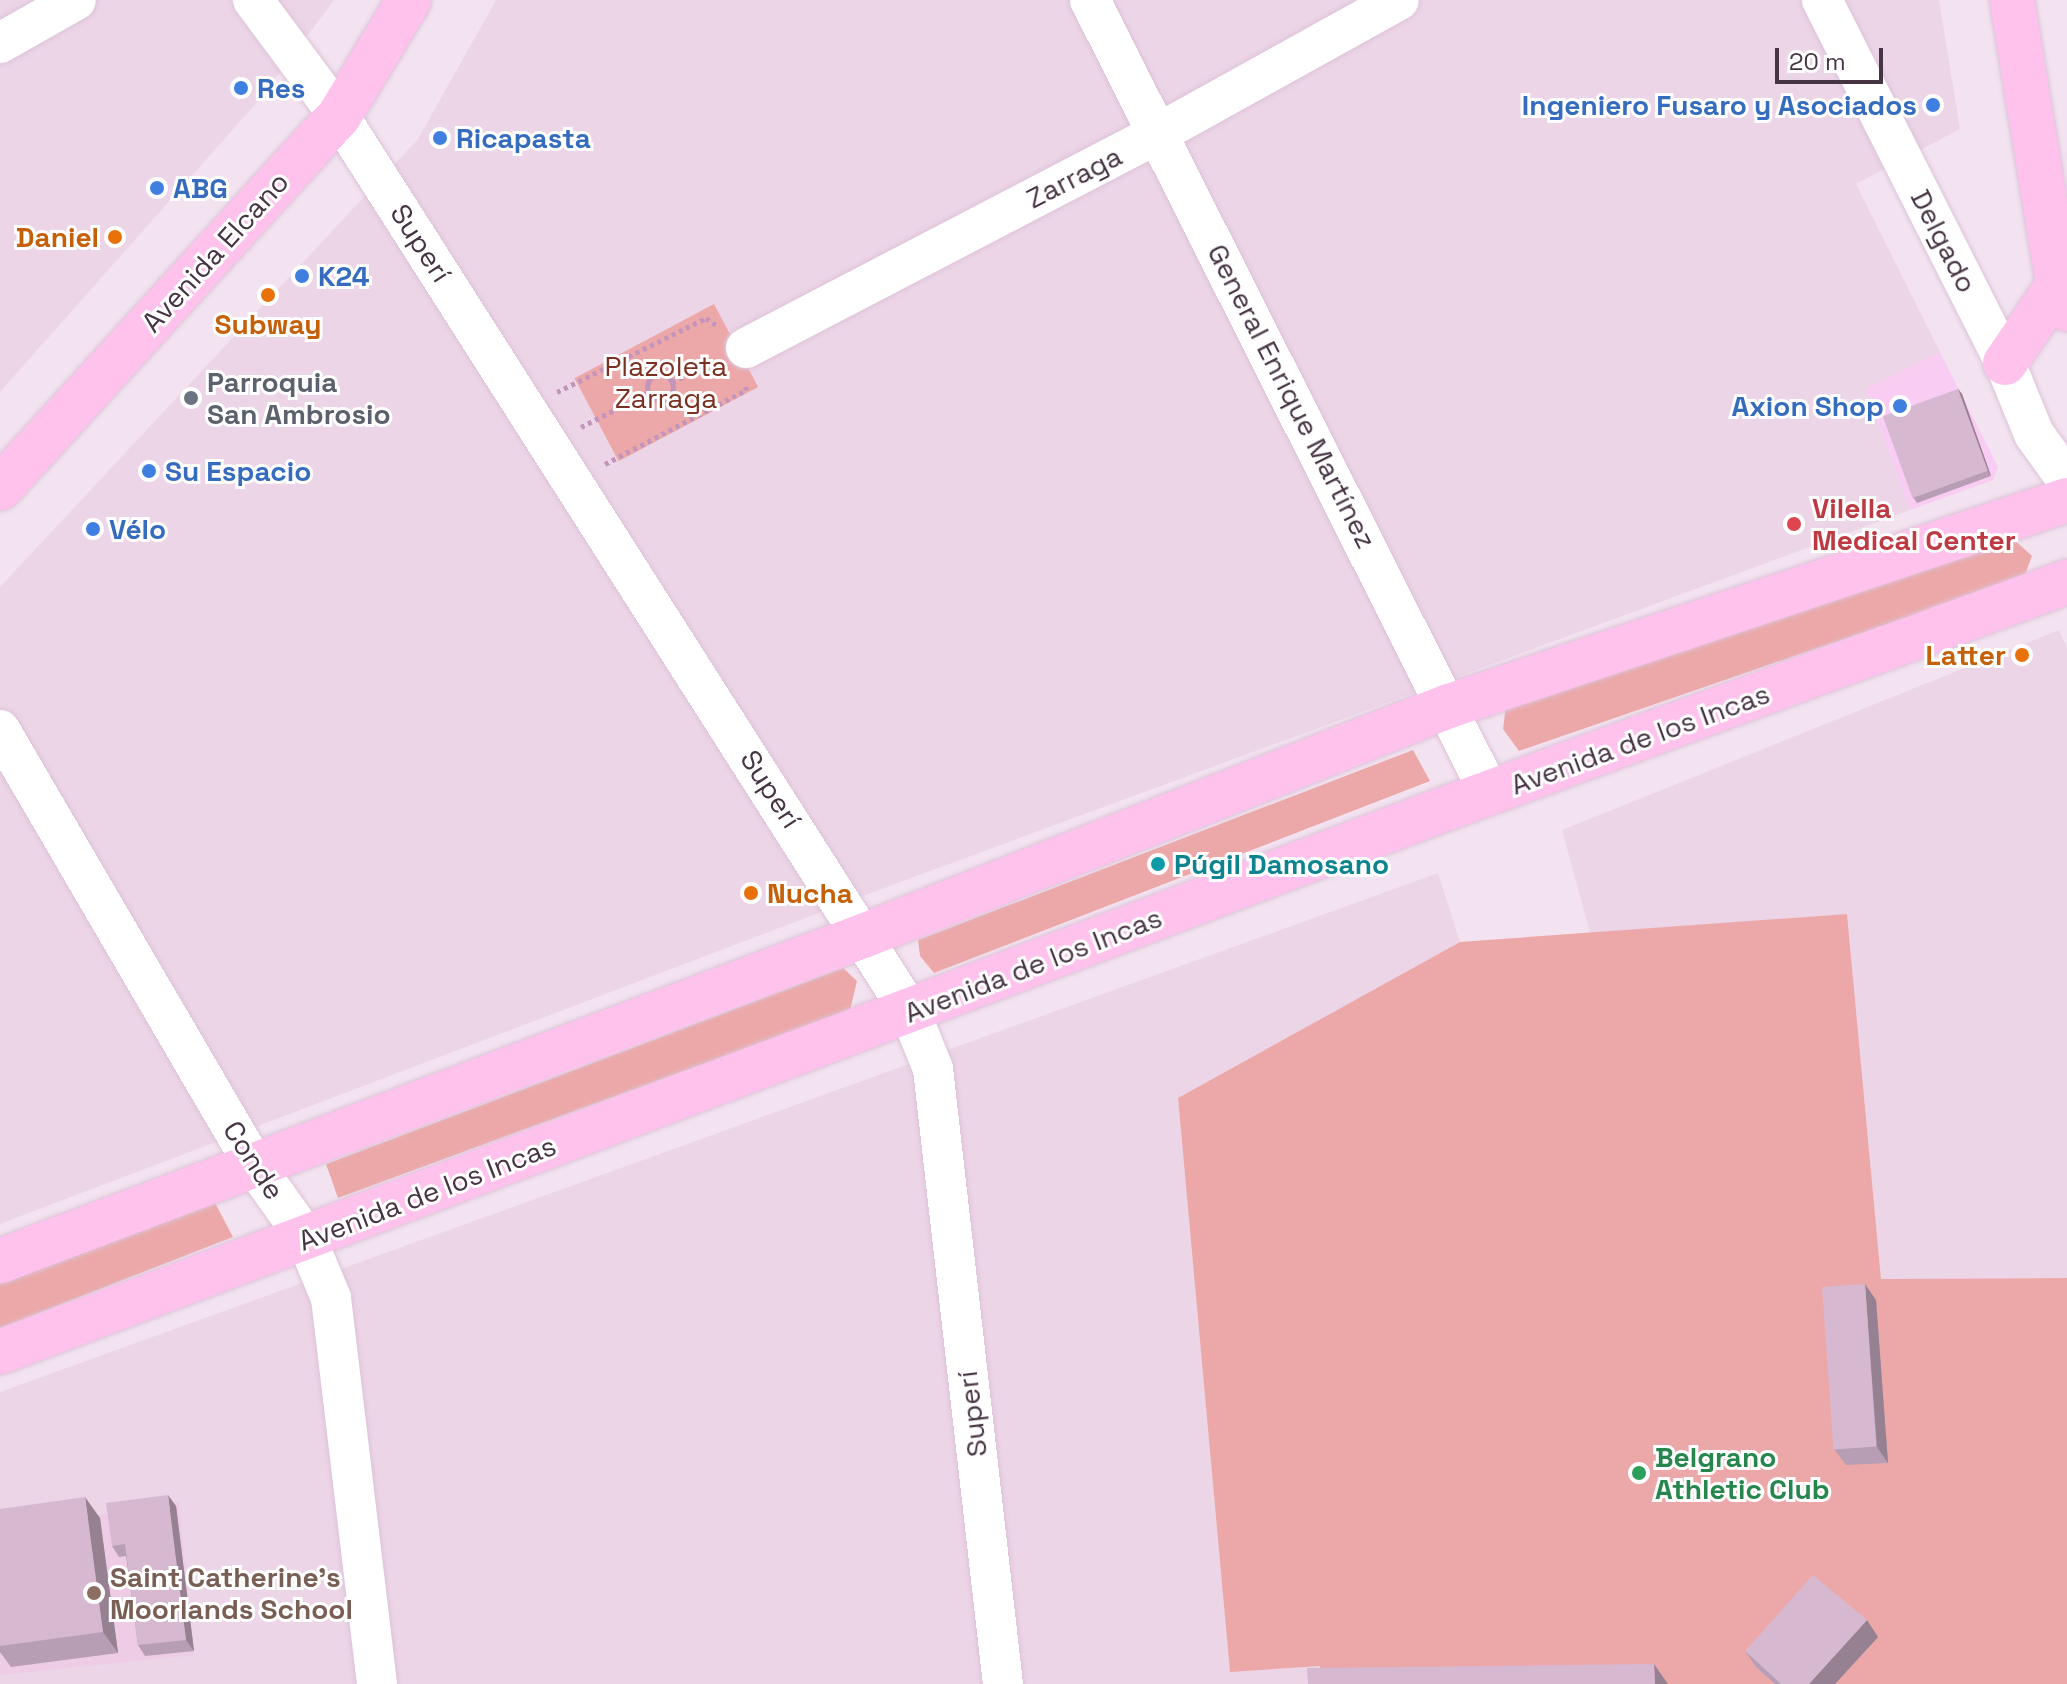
<!DOCTYPE html>
<meta charset="utf-8">
<style>
body{margin:0}
#map{position:relative;width:2067px;height:1684px;overflow:hidden;background:#f3e3f0;font-family:"Space Grotesk",sans-serif}
div>[style]{position:absolute}
[style*='--x']{left:calc(var(--x)*1px);top:calc(var(--y)*1px);width:calc(var(--w)*1px);rotate:calc(var(--a)*1deg)}
.residential>*{inset:0;background:#ecd5e7}
.commercial>*{inset:0;background:#f8ccf3}
.education>*{inset:0;background:#eecce5}
.green>*{inset:0;background:#eca8a8;transform-origin:0 0}
.path>*{height:5px;margin-top:-2.5px;transform-origin:0;background:repeating-linear-gradient(90deg,#c395ba 0 4px,transparent 0 8px)}
.path>.ring{margin:-2.5px;padding:0;box-sizing:content-box;background:none;border:5px solid #c395ba;border-radius:50%}
.roads{filter:drop-shadow(0 0 2px #ddc2d8) drop-shadow(0 0 2px #ddc2d8)}
.minor>*{height:40px;margin:-20px;padding:0 20px;transform-origin:20px;border-radius:20px;background:#fff}
.secondary>*{height:44px;margin:-22px;padding:0 22px;transform-origin:22px;border-radius:22px;background:#ffc2ed}
.wall>*{inset:0;background:#b89eb4}
.shaded-wall>*{inset:0;background:#968192}
.building>*{inset:0;background:#d6b8d1;transform-origin:0 0}
.dots>*{width:22px;height:22px;translate:-50% -50%;box-sizing:border-box;border:4px solid #fff;border-radius:50%}
span{translate:-50% -50%;white-space:nowrap;text-align:center;line-height:1.15;-webkit-text-stroke:6px #fff;paint-order:stroke}
.shop-label{font-size:28px;color:#366cbe;font-weight:700}
.left{translate:0 -50%;text-align:left}
.right{translate:-100% -50%;text-align:right}
.street-label{font-size:28px;color:#463343}
.food-label{font-size:28px;color:#c56008;font-weight:700}
.park-label{font-size:28px;color:#7c3021}
.worship-label{font-size:28px;color:#5b616d;font-weight:700}
.health-label{font-size:28px;color:#be3a42;font-weight:700}
.culture-label{font-size:28px;color:#0d838f;font-weight:700}
.leisure-label{font-size:28px;color:#27864d;font-weight:700}
.education-label{font-size:28px;color:#785e54;font-weight:700}
.scale{position:absolute;left:1775px;top:48px;width:108px;height:36px;box-sizing:border-box;border:4px solid #463343;border-top:0;padding-left:10px;font-size:24px;line-height:28px;white-space:nowrap;color:#463343;-webkit-text-stroke:6px #fff;paint-order:stroke}
</style>
<div id="map">
<div class="residential">
<i style="clip-path:polygon(0 0,334px 0,260px 99px,0 392px)"></i>
<i style="clip-path:polygon(496px 0,1939px 0,1960px 129px,1856px 184px,1940px 352px,1866px 389px,1910px 510px,903px 881px,0 1224px,0 587px,418px 139px)"></i>
<i style="clip-path:polygon(2059px 630px,2067px 648px,2067px 1278px,1881px 1279px,1847px 914px,1590px 933px,1562px 830px)"></i>
<i style="clip-path:polygon(1438px 873px,1460px 942px,1178px 1098px,1230px 1671px,1320px 1666px,1321px 1684px,0 1684px,0 1392px)"></i>
</div>
<div class="commercial">
<i style="clip-path:polygon(1940px 352px,1998px 467px,1993px 480px,1910px 510px,1866px 389px)"></i>
</div>
<div class="education">
<i style="clip-path:polygon(179px 1502px,194px 1655px,0 1675px,0 1517px,5px 1530px)"></i>
</div>
<div class="green">
<i style="left:714px;top:304px;width:94px;height:158px;rotate:62deg"></i>
<i style="clip-path:polygon(2011px 537px,2032px 556px,2024px 577px,1519px 751px,1503px 729px,1506px 705px)"></i>
<i style="clip-path:polygon(1413px 750px,1430px 781px,934px 973px,920px 956px,918px 940px)"></i>
<i style="clip-path:polygon(1847px 914px,1881px 1279px,2067px 1278px,2067px 1684px,1321px 1684px,1320px 1666px,1230px 1672px,1178px 1098px,1460px 942px)"></i>
<i style="clip-path:polygon(843px 968px,857px 981px,850px 1010px,338px 1198px,326px 1164px)"></i>
<i style="clip-path:polygon(214px 1201px,233px 1237px,0 1328px,0 1281px)"></i>
</div>
<div class="path">
<i class="ring" style="left:647px;top:374px;width:21px;height:21px"></i>
<i style="--x:672;--y:382;--w:45;--a:-24.9"></i>
<i style="--x:557;--y:392;--w:166;--a:-26.4"></i>
<i style="--x:706;--y:318;--w:16;--a:35"></i>
<i style="--x:581;--y:427;--w:75;--a:-26.9"></i>
<i style="--x:605;--y:464;--w:159;--a:-27.7"></i>
<i style="--x:746;--y:390;--w:7;--a:-90"></i>
</div>
<div class="roads">
<div class="minor">
<i style="--x:253;--y:0;--w:144;--a:53.4"></i>
<i style="--x:339;--y:116;--w:1062;--a:57.49"></i>
<i style="--x:910;--y:1012;--w:61;--a:68"></i>
<i style="--x:933;--y:1069;--w:619;--a:83.51"></i>
<i style="--x:1090;--y:0;--w:889;--a:63.26"></i>
<i style="--x:1822;--y:0;--w:407;--a:63.2"></i>
<i style="--x:2005;--y:363;--w:77;--a:67.8"></i>
<i style="--x:2034;--y:434;--w:57;--a:54.3"></i>
<i style="--x:0;--y:43;--w:87;--a:-29.5"></i>
<i style="--x:746;--y:348;--w:466;--a:-27.5"></i>
<i style="--x:1159;--y:133;--w:274;--a:-29"></i>
<i style="--x:0;--y:730;--w:504;--a:59.72"></i>
<i style="--x:254;--y:1165;--w:90;--a:54.5"></i>
<i style="--x:306;--y:1238;--w:65;--a:67.4"></i>
<i style="--x:331;--y:1298;--w:389;--a:83.2"></i>
</div>
<div class="secondary">
<i style="--x:2012;--y:0;--w:289;--a:80.8"></i>
<i style="--x:2058;--y:285;--w:26;--a:69"></i>
<i style="--x:2005;--y:363;--w:94;--a:-55.8"></i>
<i style="--x:0;--y:488;--w:503;--a:-47.66"></i>
<i style="--x:339;--y:116;--w:135;--a:-58.9"></i>
<i style="--x:0;--y:1261;--w:922;--a:-20.64"></i>
<i style="--x:863;--y:936;--w:630;--a:-21.43"></i>
<i style="--x:1449;--y:706;--w:651;--a:-18.43"></i>
<i style="--x:0;--y:1352;--w:1549;--a:-20.6"></i>
<i style="--x:1450;--y:807;--w:657;--a:-20.04"></i>
</div>
</div>
<div class="wall">
<i style="clip-path:polygon(1958px 389px,1962px 394px,1991px 476px,1917px 503px,1913px 497px)"></i>
<i style="clip-path:polygon(1876px 1300px,1888px 1463px,1846px 1465px,1834px 1449px)"></i>
<i style="clip-path:polygon(176px 1506px,194px 1651px,145px 1656px,138px 1645px,126px 1556px,119px 1557px,112px 1546px)"></i>
<i style="clip-path:polygon(0 1509px,100px 1518px,118px 1653px,11px 1667px,0 1652px)"></i>
<i style="clip-path:polygon(1878px 1637px,1835px 1684px,1775px 1684px,1756px 1667px,1745px 1651px)"></i>
</div>
<div class="shaded-wall">
<i style="clip-path:polygon(1958px 389px,1962px 394px,1991px 476px,1988px 471px)"></i>
<i style="clip-path:polygon(1865px 1284px,1876px 1300px,1888px 1463px,1877px 1447px)"></i>
<i style="clip-path:polygon(168px 1495px,176px 1506px,194px 1651px,186px 1640px)"></i>
<i style="clip-path:polygon(85px 1497px,100px 1518px,118px 1653px,103px 1632px)"></i>
<i style="clip-path:polygon(1867px 1620px,1878px 1637px,1835px 1684px,1809px 1684px)"></i>
<i style="clip-path:polygon(1654px 1664px,1668px 1684px,1655px 1684px)"></i>
</div>
<div class="building">
<i style="left:1958px;top:389px;width:87px;height:80px;rotate:70deg"></i>
<i style="left:1865px;top:1284px;width:163px;height:43px;rotate:86deg"></i>
<i style="clip-path:polygon(168px 1495px,186px 1640px,138px 1645px,125px 1544px,112px 1546px,106px 1503px)"></i>
<i style="clip-path:polygon(85px 1497px,103px 1632px,0 1646px,0 1509px)"></i>
<i style="clip-path:polygon(1813px 1575px,1867px 1620px,1809px 1684px,1781px 1684px,1745px 1651px)"></i>
<i style="clip-path:polygon(1654px 1664px,1655px 1684px,1308px 1684px,1307px 1668px)"></i>
</div>
<div class="dots">
<i style="left:241px;top:88px;background:#3f7fe0"></i>
<i style="left:1933px;top:105px;background:#3f7fe0"></i>
<i style="left:440px;top:138px;background:#3f7fe0"></i>
<i style="left:157px;top:188px;background:#3f7fe0"></i>
<i style="left:115px;top:237px;background:#e8710a"></i>
<i style="left:302px;top:276px;background:#3f7fe0"></i>
<i style="left:268px;top:295px;background:#e8710a"></i>
<i style="left:191px;top:398px;background:#6b7280"></i>
<i style="left:1900px;top:406px;background:#3f7fe0"></i>
<i style="left:149px;top:471px;background:#3f7fe0"></i>
<i style="left:1794px;top:524px;background:#e0444e"></i>
<i style="left:93px;top:529px;background:#3f7fe0"></i>
<i style="left:2022px;top:655px;background:#e8710a"></i>
<i style="left:1158px;top:864px;background:#0f9aa8"></i>
<i style="left:751px;top:893px;background:#e8710a"></i>
<i style="left:1639px;top:1473px;background:#2e9e5b"></i>
<i style="left:94px;top:1593px;background:#8d6e63"></i>
</div>
<div class="shop-label">
<span class="left" style="left:257px;top:88px">Res</span>
<span class="right" style="left:1917px;top:105px">Ingeniero Fusaro y Asociados</span>
<span class="left" style="left:456px;top:138px">Ricapasta</span>
<span class="left" style="left:173px;top:188px">ABG</span>
<span class="left" style="left:318px;top:276px">K24</span>
<span class="right" style="left:1884px;top:406px">Axion Shop</span>
<span class="left" style="left:165px;top:471px">Su Espacio</span>
<span class="left" style="left:109px;top:529px">Vélo</span>
</div>
<div class="street-label">
<span style="left:1074px;top:177px;rotate:-27deg">Zarraga</span>
<span style="left:1944px;top:241px;rotate:63deg">Delgado</span>
<span style="left:421px;top:243px;rotate:57deg">Superí</span>
<span style="left:215px;top:252px;rotate:-48deg">Avenida Elcano</span>
<span style="left:1292px;top:396px;rotate:63deg">General Enrique Martínez</span>
<span style="left:1640px;top:739px;rotate:-20deg">Avenida de los Incas</span>
<span style="left:771px;top:789px;rotate:57deg">Superí</span>
<span style="left:1033px;top:965px;rotate:-21deg">Avenida de los Incas</span>
<span style="left:254px;top:1160px;rotate:57deg">Conde</span>
<span style="left:427px;top:1193px;rotate:-21deg">Avenida de los Incas</span>
<span style="left:972px;top:1414px;rotate:-97deg">Superí</span>
</div>
<div class="food-label">
<span class="right" style="left:99px;top:237px">Daniel</span>
<span style="left:268px;top:324px">Subway</span>
<span class="right" style="left:2006px;top:655px">Latter</span>
<span class="left" style="left:767px;top:893px">Nucha</span>
</div>
<div class="park-label">
<span style="left:666px;top:382px">Plazoleta<br>Zarraga</span>
</div>
<div class="worship-label">
<span class="left" style="left:207px;top:398px">Parroquia<br>San Ambrosio</span>
</div>
<div class="health-label">
<span class="left" style="left:1812px;top:524px">Vilella<br>Medical Center</span>
</div>
<div class="culture-label">
<span class="left" style="left:1174px;top:864px">Púgil Damosano</span>
</div>
<div class="leisure-label">
<span class="left" style="left:1655px;top:1473px">Belgrano<br>Athletic Club</span>
</div>
<div class="education-label">
<span class="left" style="left:110px;top:1593px">Saint Catherine’s<br>Moorlands School</span>
</div>
<div class="scale">20 m</div>
</div>
